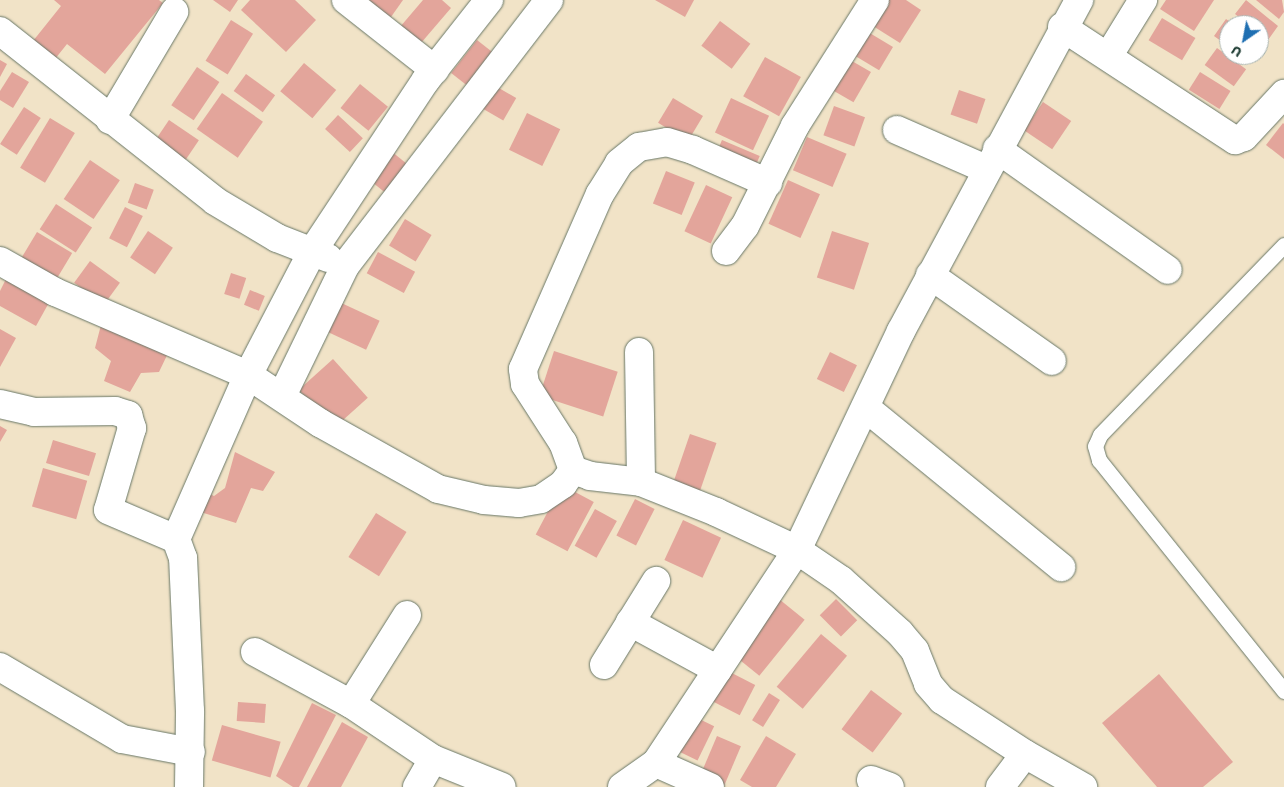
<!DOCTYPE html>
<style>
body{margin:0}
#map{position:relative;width:1284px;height:787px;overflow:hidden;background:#f1e3c7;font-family:"Shantell Sans",sans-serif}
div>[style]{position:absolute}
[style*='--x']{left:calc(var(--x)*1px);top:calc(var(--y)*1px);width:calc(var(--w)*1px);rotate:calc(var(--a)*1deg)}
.building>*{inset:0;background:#e3a59b;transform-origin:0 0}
.roads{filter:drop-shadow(0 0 1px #687767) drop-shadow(0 0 1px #687767)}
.service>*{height:15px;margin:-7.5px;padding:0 7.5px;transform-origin:7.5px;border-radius:7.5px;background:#fff}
.minor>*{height:28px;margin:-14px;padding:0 14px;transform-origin:14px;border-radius:14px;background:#fff}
span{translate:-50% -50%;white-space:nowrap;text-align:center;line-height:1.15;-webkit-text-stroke:4px #fff;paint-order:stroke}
.north{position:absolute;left:1219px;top:15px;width:50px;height:50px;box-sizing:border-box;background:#fff;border:1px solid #a5b1ae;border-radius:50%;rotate:213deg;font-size:14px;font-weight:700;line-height:20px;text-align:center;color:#1f3d34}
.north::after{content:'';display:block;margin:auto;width:18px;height:22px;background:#1f6fb2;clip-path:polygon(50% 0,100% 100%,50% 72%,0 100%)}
</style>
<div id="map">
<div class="building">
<i style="clip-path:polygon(54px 0,159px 0,163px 3px,105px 74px,67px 44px,55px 59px,33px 41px,61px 6px)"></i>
<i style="clip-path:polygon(213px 0,238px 0,230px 12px)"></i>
<i style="clip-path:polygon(250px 0,295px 0,316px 20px,286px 52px,241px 10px)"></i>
<i style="clip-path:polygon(366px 0,403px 0,391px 17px)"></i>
<i style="clip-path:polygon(423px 0,442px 0,451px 8px,421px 43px,400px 27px)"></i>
<i style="clip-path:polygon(655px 0,694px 0,685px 17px)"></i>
<i style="clip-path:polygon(878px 0,906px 0,921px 10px,900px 43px,865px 21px)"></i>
<i style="clip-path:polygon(1166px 0,1214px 0,1194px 31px,1160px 9px)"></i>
<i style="clip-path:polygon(1246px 0,1278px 26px,1268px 40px,1259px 33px,1259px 25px,1249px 25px,1235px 14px)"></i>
<i style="clip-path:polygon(1256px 0,1282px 0,1284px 12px,1279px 19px)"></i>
<i style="left:1162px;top:18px;width:39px;height:26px;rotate:31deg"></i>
<i style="clip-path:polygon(1226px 19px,1235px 25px,1229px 25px,1229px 47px,1214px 36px)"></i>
<i style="left:231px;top:20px;width:26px;height:48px;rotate:32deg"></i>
<i style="left:720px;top:21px;width:38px;height:31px;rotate:37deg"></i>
<i style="left:863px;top:29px;width:35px;height:27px;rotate:31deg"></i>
<i style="left:477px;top:40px;width:23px;height:42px;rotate:38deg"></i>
<i style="left:1217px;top:48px;width:36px;height:21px;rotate:36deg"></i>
<i style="clip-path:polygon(1240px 55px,1256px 55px,1251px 62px)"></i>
<i style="left:765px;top:57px;width:41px;height:45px;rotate:29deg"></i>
<i style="left:845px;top:57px;width:30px;height:35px;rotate:30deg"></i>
<i style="clip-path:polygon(0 60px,7px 64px,0 77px)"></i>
<i style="left:304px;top:63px;width:42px;height:37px;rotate:40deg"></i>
<i style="left:197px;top:67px;width:27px;height:46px;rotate:34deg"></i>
<i style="clip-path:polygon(12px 72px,29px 82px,13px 108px,0 100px,0 91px)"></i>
<i style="left:1200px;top:72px;width:36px;height:21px;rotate:32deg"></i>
<i style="left:246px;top:74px;width:36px;height:21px;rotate:36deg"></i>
<i style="left:360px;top:84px;width:36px;height:31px;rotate:39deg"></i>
<i style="left:492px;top:84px;width:28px;height:26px;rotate:30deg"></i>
<i style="left:959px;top:90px;width:28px;height:26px;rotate:19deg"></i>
<i style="left:222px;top:93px;width:50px;height:44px;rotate:35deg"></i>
<i style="left:673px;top:98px;width:35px;height:29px;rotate:31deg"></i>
<i style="left:731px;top:98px;width:42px;height:38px;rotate:25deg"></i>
<i style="left:1043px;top:102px;width:34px;height:34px;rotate:34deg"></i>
<i style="left:834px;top:106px;width:33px;height:31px;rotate:20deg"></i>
<i style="left:24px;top:107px;width:20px;height:44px;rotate:33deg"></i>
<i style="left:527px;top:113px;width:37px;height:41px;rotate:26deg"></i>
<i style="left:338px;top:115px;width:34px;height:19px;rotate:43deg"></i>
<i style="left:50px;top:118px;width:29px;height:58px;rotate:31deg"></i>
<i style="left:169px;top:120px;width:36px;height:32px;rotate:34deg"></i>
<i style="clip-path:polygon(1283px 123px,1284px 124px,1284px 159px,1266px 145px)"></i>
<i style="left:807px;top:137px;width:43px;height:36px;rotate:23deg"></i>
<i style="left:722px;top:140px;width:41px;height:18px;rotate:23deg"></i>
<i style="left:391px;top:151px;width:21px;height:36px;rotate:39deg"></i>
<i style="left:90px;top:160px;width:36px;height:47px;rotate:34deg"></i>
<i style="left:666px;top:171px;width:31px;height:35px;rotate:22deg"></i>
<i style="left:788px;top:180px;width:35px;height:48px;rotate:24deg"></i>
<i style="left:135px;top:183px;width:20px;height:21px;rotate:20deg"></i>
<i style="left:706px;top:185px;width:29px;height:51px;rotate:25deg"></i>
<i style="left:56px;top:204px;width:43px;height:30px;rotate:33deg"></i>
<i style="left:125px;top:207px;width:20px;height:35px;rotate:27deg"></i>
<i style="left:405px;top:219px;width:31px;height:31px;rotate:31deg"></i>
<i style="left:148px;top:231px;width:30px;height:32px;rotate:34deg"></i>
<i style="left:832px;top:231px;width:39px;height:49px;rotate:18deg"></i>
<i style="left:37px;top:232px;width:41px;height:36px;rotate:31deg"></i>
<i style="left:378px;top:252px;width:42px;height:24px;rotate:28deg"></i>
<i style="left:90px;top:261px;width:37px;height:27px;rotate:36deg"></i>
<i style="left:231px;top:273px;width:16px;height:22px;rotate:18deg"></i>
<i style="clip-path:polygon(8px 275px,51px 299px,36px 326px,0 306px,0 291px)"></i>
<i style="left:250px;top:290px;width:16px;height:16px;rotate:22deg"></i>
<i style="left:337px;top:301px;width:47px;height:32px;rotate:25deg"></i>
<i style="clip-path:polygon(101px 325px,170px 349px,159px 372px,141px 373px,130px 392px,104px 381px,111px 361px,95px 348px)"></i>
<i style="clip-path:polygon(0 329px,16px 338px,0 367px)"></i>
<i style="left:554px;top:351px;width:67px;height:47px;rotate:18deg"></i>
<i style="left:830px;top:352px;width:30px;height:30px;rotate:26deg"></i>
<i style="left:333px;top:359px;width:52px;height:46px;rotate:48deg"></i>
<i style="clip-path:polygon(0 426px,7px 430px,0 442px)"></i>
<i style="left:690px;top:434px;width:28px;height:51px;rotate:19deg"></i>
<i style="left:53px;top:440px;width:45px;height:24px;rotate:17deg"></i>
<i style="clip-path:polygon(235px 452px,275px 472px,263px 491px,251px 488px,236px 523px,194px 510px,201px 490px,214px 496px,225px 488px)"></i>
<i style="left:43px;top:468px;width:46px;height:40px;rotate:16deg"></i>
<i style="left:562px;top:485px;width:36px;height:56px;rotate:28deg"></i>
<i style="left:635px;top:499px;width:22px;height:41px;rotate:27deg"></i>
<i style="left:595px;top:509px;width:25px;height:42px;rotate:29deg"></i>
<i style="left:376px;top:513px;width:36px;height:52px;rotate:32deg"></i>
<i style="left:683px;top:520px;width:42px;height:44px;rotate:25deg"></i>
<i style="left:779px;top:599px;width:33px;height:72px;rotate:39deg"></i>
<i style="left:836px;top:599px;width:30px;height:23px;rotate:45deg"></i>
<i style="left:821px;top:634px;width:34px;height:69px;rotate:40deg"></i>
<i style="left:724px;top:669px;width:35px;height:34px;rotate:27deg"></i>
<i style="clip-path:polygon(1159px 674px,1233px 762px,1203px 787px,1157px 787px,1102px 723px)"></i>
<i style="left:871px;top:690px;width:39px;height:49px;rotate:37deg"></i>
<i style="left:769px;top:693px;width:13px;height:32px;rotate:32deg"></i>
<i style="left:238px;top:702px;width:28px;height:19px;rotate:4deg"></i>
<i style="clip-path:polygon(312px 703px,336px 715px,299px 787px,293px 787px,276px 776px)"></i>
<i style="left:689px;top:714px;width:28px;height:38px;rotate:26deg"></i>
<i style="clip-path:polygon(342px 722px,368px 737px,341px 787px,307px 787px)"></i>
<i style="left:222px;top:725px;width:61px;height:37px;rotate:16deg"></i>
<i style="left:717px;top:736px;width:26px;height:44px;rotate:23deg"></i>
<i style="clip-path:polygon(766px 736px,796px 754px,776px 787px,752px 787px,740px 780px)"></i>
</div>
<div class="roads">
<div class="service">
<i style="--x:1284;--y:245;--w:264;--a:134.1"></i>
<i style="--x:1100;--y:435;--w:12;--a:114"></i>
<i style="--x:1095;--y:446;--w:15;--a:74"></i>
<i style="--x:1099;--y:460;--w:296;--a:51.3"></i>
</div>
<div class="minor">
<i style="--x:346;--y:0;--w:113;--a:38.2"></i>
<i style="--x:1062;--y:27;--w:207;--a:33.2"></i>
<i style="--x:1235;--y:140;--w:9;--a:-18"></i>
<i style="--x:1244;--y:137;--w:59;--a:-47.1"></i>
<i style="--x:0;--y:31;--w:274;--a:38.3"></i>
<i style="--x:215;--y:201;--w:72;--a:30.8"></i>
<i style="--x:277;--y:238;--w:55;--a:21.4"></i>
<i style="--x:1109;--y:55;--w:65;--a:-58.3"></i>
<i style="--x:110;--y:120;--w:126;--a:-59.3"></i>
<i style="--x:897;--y:130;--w:97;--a:23.7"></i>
<i style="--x:997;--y:149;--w:209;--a:35.3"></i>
<i style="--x:726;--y:251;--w:31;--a:-53"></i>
<i style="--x:745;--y:226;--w:112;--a:-63.4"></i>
<i style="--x:795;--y:126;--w:149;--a:-57.6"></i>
<i style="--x:0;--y:261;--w:63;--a:29.4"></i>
<i style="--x:55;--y:292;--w:210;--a:23.3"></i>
<i style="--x:248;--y:375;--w:87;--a:33.7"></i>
<i style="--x:320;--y:423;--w:135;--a:29.2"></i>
<i style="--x:438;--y:489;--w:47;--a:13.4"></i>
<i style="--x:484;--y:500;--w:35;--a:5"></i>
<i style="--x:519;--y:503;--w:22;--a:-10"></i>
<i style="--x:541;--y:499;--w:27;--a:-34"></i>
<i style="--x:563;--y:484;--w:17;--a:-54"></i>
<i style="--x:573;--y:470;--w:18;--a:19"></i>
<i style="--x:590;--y:476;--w:51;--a:6.7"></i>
<i style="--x:641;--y:482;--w:81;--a:21.8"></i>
<i style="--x:716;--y:512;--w:89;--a:25.1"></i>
<i style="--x:797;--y:550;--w:53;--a:34.3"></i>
<i style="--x:841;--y:580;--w:79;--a:41.9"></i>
<i style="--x:900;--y:633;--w:23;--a:50"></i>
<i style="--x:915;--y:651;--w:35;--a:68"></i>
<i style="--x:928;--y:684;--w:21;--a:49"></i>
<i style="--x:942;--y:700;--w:99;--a:33"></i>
<i style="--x:1025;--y:754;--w:67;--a:29.6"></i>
<i style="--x:930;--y:275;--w:149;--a:35.2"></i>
<i style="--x:639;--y:352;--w:130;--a:89.1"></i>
<i style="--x:282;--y:396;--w:144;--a:-64.1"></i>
<i style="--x:345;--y:266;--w:335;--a:-52.5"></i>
<i style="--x:0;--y:404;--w:35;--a:13"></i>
<i style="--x:34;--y:412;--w:81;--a:-0.7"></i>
<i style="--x:115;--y:411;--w:14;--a:17"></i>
<i style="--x:128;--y:415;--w:14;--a:73"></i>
<i style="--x:132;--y:428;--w:85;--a:106.3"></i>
<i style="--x:108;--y:510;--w:74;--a:23.1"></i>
<i style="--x:866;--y:408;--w:252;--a:39.2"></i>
<i style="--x:573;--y:470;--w:29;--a:-110"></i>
<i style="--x:563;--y:443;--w:70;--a:-122.8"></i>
<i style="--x:525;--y:384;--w:15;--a:-98"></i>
<i style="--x:523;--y:369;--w:191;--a:-66.3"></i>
<i style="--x:600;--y:194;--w:36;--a:-58"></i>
<i style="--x:619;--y:163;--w:26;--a:-39"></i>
<i style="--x:639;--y:147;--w:28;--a:-10"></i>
<i style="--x:667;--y:142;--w:27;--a:17"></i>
<i style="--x:693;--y:150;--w:82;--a:23.7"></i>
<i style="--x:630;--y:622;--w:100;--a:28.6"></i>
<i style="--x:255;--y:652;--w:109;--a:28.4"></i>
<i style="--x:351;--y:704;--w:99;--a:33.9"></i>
<i style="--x:433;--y:759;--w:74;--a:22.1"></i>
<i style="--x:604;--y:665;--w:99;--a:-58.2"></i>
<i style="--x:0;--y:667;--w:142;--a:30.5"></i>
<i style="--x:122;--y:739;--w:70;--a:10.7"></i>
<i style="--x:351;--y:704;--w:105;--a:-57.8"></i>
<i style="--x:656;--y:763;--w:255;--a:-56.5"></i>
<i style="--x:797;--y:550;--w:242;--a:-64.6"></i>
<i style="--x:901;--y:331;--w:376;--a:-61.7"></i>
<i style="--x:871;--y:780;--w:20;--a:20"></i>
<i style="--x:189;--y:787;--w:76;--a:-89.2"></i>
<i style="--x:190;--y:711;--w:153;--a:-92.6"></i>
<i style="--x:183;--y:558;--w:20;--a:-110"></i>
<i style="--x:176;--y:539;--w:179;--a:-66.3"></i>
<i style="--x:248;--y:375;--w:139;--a:-62.5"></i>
<i style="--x:312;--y:252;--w:206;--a:-56.5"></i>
<i style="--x:426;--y:80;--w:102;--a:-51.8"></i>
<i style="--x:417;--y:787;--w:32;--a:-60"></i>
<i style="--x:622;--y:787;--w:42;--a:-35.2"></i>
<i style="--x:656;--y:763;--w:59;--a:24"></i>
<i style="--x:1000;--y:787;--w:41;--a:-52.9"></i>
</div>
</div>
<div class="north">U</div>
</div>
